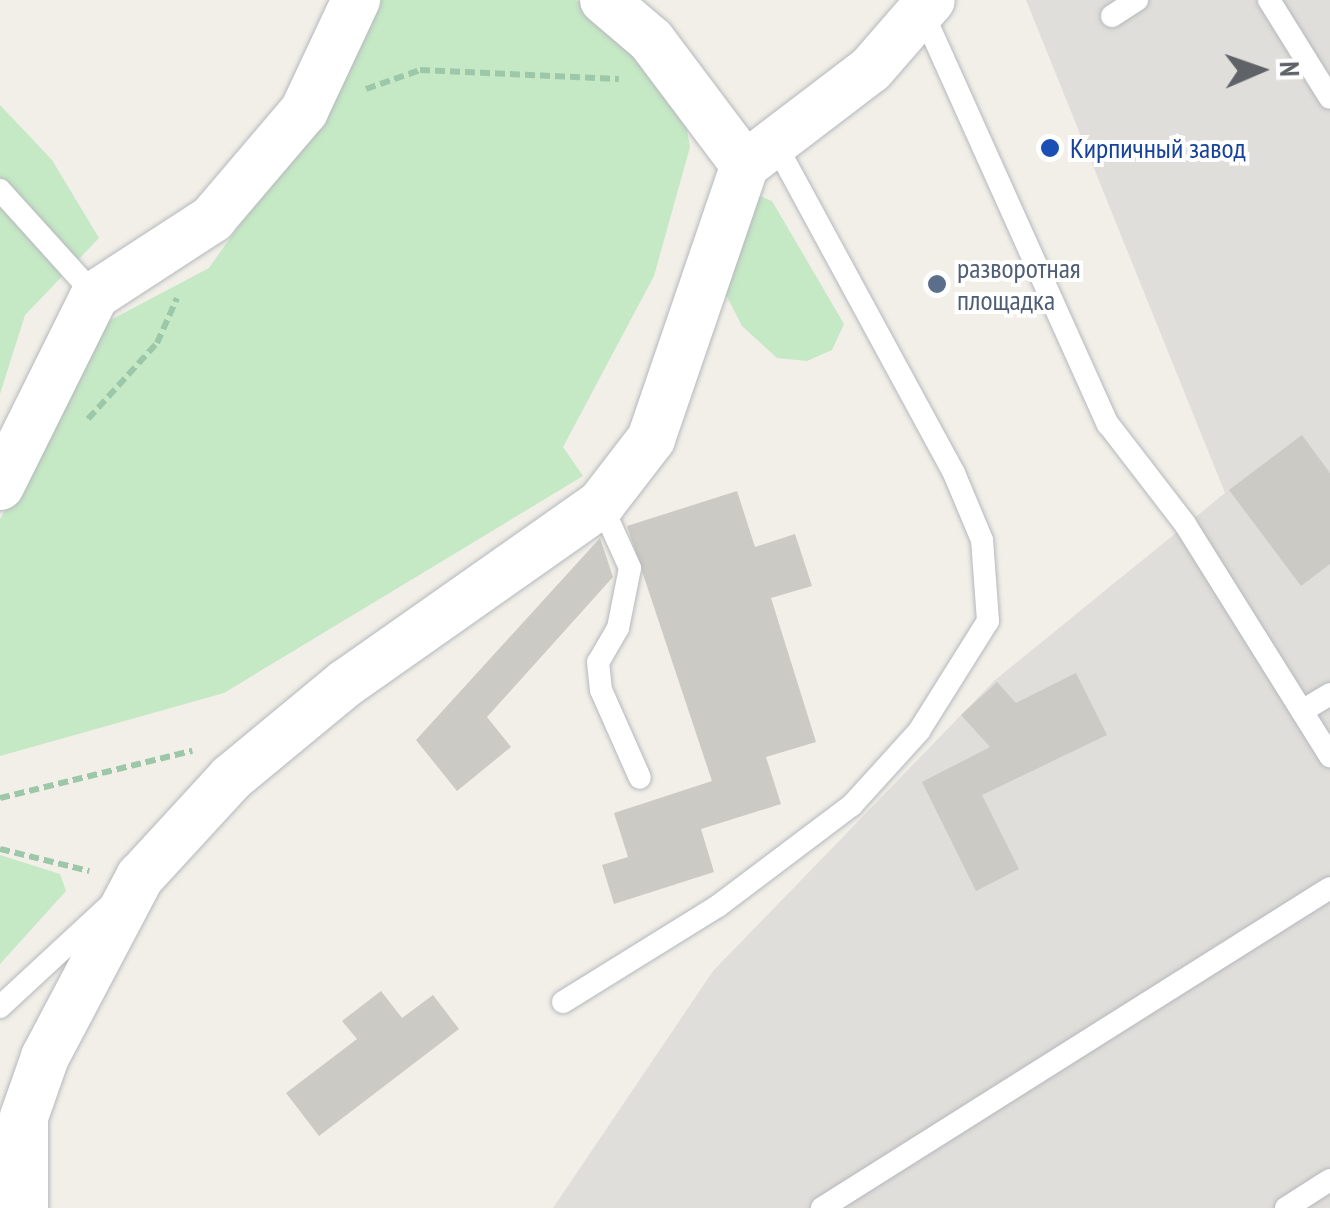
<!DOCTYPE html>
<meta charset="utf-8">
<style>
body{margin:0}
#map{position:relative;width:1330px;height:1208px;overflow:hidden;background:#f1efe8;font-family:"PT Sans Narrow",sans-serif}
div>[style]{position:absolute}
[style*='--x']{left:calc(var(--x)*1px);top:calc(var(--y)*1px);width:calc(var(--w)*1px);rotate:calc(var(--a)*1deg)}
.industrial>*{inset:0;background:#e0deda}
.green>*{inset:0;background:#c5e8c5}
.building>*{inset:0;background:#cccac5}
.path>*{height:6px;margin-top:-3px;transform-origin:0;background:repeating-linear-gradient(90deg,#9cc7a9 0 10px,transparent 0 15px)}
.roads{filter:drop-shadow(0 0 2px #b5b8bc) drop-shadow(0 0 2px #b5b8bc)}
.service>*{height:22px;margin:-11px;padding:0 11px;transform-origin:11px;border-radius:11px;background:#fff}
.minor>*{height:48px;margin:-24px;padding:0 24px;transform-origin:24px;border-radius:24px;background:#fff}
.dots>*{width:28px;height:28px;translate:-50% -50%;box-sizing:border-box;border:5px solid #fff;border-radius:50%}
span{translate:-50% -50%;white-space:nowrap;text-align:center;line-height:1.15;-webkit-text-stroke:8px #fff;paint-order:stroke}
.transit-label{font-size:28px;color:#164399}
.left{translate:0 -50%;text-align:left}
.service-label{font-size:28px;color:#4e5e75}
.north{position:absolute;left:1210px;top:20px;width:100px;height:100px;-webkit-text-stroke:8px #fff;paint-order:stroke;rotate:88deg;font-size:28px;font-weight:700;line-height:40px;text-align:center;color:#5f6368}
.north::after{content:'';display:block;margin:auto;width:35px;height:45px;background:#5f6368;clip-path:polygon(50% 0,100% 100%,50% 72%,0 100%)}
</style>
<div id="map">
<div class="industrial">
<i style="clip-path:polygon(1026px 0,1330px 0,1330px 1208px,553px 1208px,713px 971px,995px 680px,1225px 493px)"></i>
</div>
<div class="green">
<i style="clip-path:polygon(373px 0,576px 0,616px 25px,685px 119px,690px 147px,654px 276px,563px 447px,583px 476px,224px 693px,0 756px,0 519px,103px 324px,209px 268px,298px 142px)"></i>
<i style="clip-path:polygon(0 105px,52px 160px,99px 238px,25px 315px,0 394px)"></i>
<i style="clip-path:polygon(750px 192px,772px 201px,844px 324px,832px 350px,807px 361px,777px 358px,742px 326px,723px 289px)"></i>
<i style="clip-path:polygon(0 855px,60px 874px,66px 891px,0 964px)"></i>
</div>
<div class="building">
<i style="clip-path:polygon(1302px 435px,1330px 473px,1330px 564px,1301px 586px,1229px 490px)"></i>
<i style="clip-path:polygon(737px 491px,755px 547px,795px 534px,812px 586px,771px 598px,816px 742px,766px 757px,781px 804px,701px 829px,714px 872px,614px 904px,602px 865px,628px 857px,614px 813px,712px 781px,627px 526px)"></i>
<i style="clip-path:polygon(600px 538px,613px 577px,487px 717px,511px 747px,457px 791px,416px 740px)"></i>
<i style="clip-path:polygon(1076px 673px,1107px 735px,982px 795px,1019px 869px,976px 891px,922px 782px,990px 747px,961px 715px,997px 682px,1016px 703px)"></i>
<i style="clip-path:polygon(381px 991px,402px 1018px,433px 995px,459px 1029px,319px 1136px,286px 1093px,357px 1039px,342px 1021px)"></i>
</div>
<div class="path">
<i style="--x:366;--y:89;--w:57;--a:-19.4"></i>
<i style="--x:420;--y:70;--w:199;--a:2.6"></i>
<i style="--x:88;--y:419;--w:103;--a:-47.8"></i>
<i style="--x:157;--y:343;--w:49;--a:-66"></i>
<i style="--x:0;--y:798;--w:198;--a:-13.8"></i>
<i style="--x:0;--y:849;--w:92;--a:13.9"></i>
</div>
<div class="roads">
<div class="service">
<i style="--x:1269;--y:0;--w:115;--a:58.1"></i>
<i style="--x:922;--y:11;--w:453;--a:65.8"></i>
<i style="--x:1108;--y:424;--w:126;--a:52.4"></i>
<i style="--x:1185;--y:524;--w:274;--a:58"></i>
<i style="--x:1112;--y:16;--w:30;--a:-33"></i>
<i style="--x:0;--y:190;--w:142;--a:47.9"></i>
<i style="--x:601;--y:504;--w:70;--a:65.6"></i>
<i style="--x:630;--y:568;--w:61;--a:101.3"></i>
<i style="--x:618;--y:628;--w:39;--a:120"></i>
<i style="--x:598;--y:662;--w:28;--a:84"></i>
<i style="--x:601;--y:690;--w:96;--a:66.1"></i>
<i style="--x:1302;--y:711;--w:33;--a:-31"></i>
<i style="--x:563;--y:1002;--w:182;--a:-31.8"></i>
<i style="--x:718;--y:906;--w:168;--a:-37"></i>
<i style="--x:852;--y:805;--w:100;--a:-47.8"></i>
<i style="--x:919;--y:731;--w:130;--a:-57.9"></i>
<i style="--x:988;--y:621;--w:81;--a:-94.2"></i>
<i style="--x:982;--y:540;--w:73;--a:-112.7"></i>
<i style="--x:954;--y:473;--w:375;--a:-118.5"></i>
<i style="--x:0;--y:1007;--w:147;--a:-42.8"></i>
<i style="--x:822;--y:1208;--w:600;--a:-32.21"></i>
<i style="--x:1286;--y:1208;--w:52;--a:-32.5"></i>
</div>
<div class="minor">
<i style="--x:604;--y:0;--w:62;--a:40.4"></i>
<i style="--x:651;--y:40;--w:156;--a:53.1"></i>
<i style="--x:745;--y:165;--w:158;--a:-37.3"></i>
<i style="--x:871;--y:69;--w:91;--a:-49"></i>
<i style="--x:0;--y:486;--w:213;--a:-63.6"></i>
<i style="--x:95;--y:295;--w:140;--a:-33"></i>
<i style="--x:212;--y:219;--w:142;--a:-49.6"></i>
<i style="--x:304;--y:111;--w:123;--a:-64.9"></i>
<i style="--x:24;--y:1208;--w:91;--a:-90"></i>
<i style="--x:24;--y:1117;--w:64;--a:-70.7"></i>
<i style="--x:45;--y:1057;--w:204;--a:-62.2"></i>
<i style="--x:140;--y:877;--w:134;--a:-47.4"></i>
<i style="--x:231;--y:778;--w:149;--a:-39.6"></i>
<i style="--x:346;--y:683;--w:312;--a:-35.1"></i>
<i style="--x:601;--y:504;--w:82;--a:-52.4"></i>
<i style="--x:651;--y:439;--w:290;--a:-71.1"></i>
</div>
</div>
<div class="dots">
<i style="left:1050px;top:148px;background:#1a4fb4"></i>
<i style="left:937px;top:284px;background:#5c6f8a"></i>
</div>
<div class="transit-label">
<span class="left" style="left:1070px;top:148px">Кирпичный завод</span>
</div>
<div class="service-label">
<span class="left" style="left:957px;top:284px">разворотная<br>площадка</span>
</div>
<div class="north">N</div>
</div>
